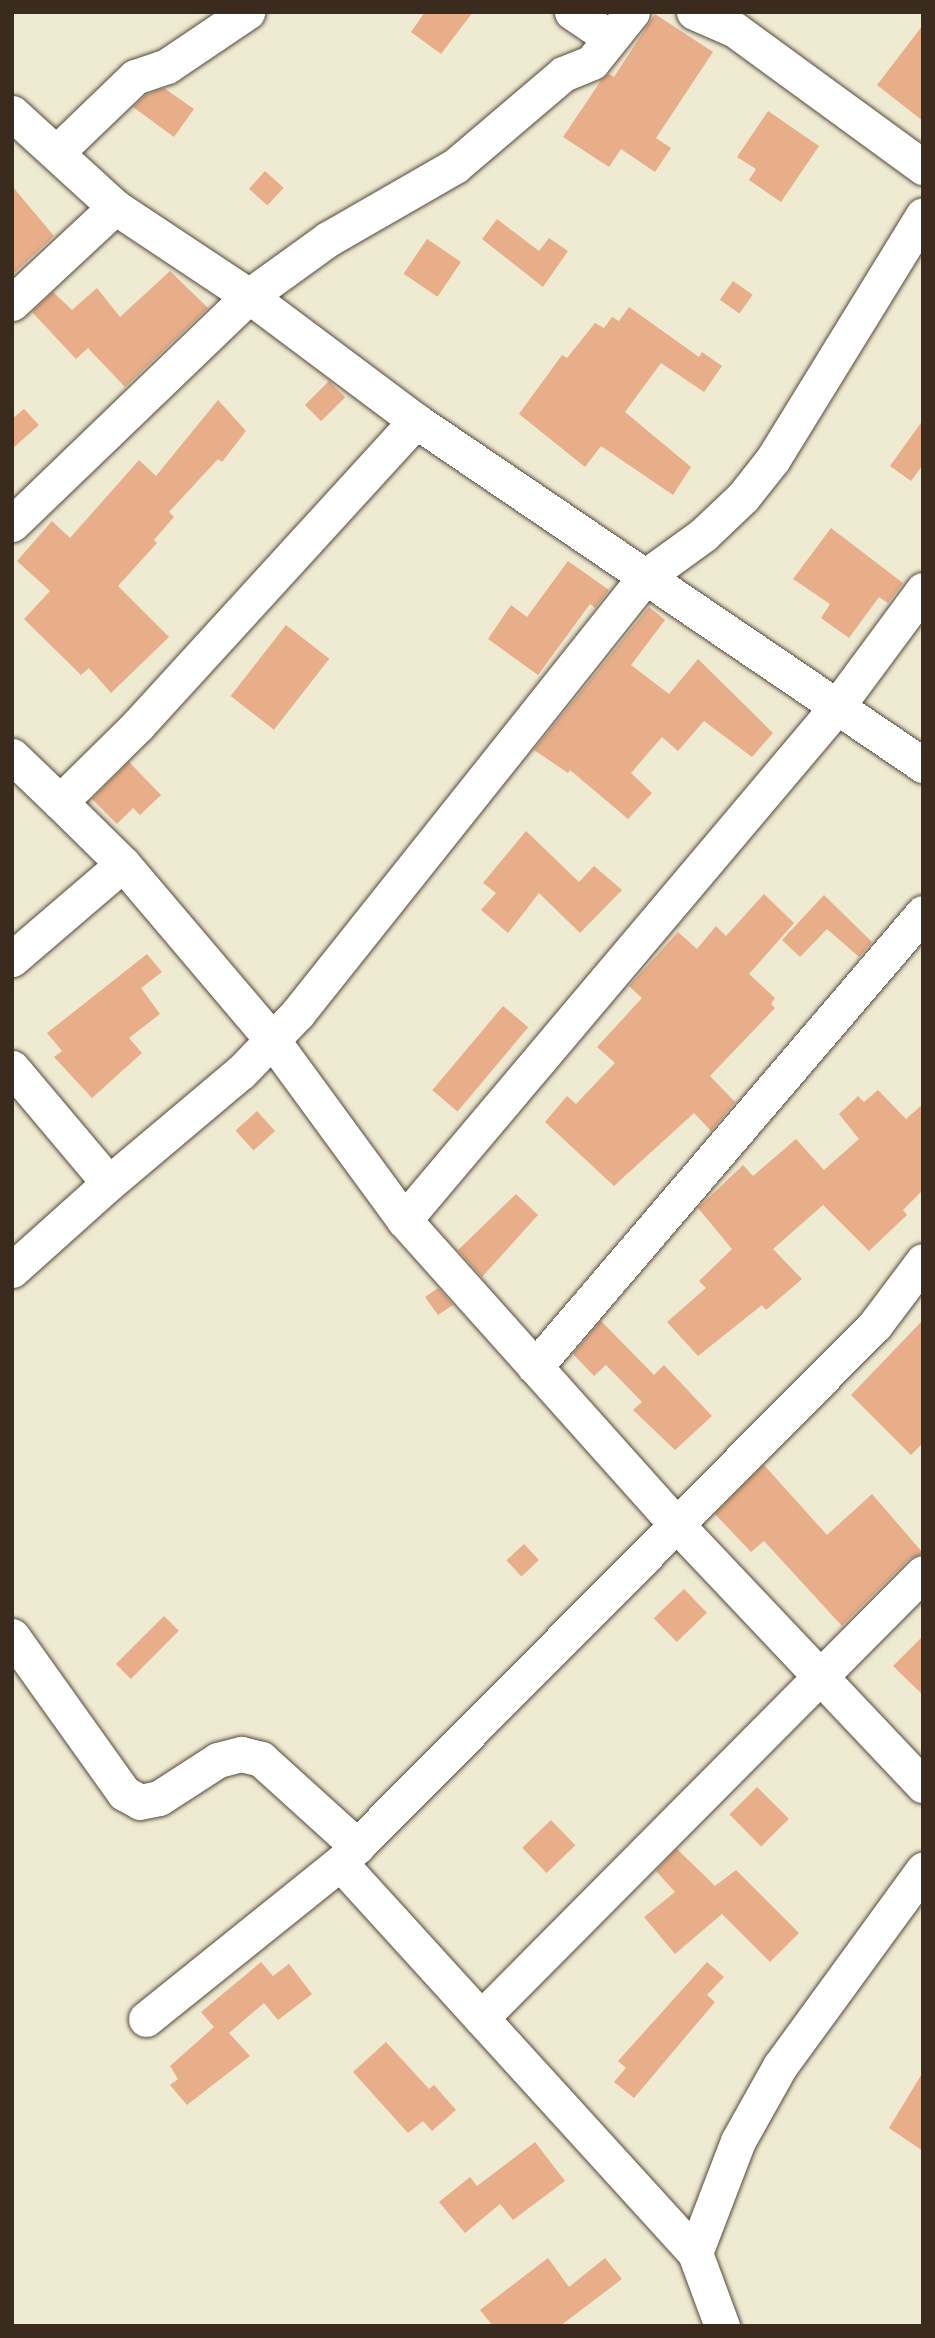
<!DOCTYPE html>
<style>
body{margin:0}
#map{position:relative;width:935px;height:2338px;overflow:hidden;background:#efead2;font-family:Dekko,sans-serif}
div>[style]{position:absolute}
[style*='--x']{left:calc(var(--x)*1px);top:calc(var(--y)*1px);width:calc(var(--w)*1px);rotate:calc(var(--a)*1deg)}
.building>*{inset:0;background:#e8ae89;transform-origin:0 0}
.roads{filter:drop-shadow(0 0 2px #564739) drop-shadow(0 0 2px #564739)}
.street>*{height:35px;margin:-17.5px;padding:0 17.5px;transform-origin:17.5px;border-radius:17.5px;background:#fff}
span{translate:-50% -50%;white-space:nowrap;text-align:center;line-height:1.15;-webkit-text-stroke:5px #fff;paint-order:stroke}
.frame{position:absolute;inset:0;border:14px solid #3b2a1e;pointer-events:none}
</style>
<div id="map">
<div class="building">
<i style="clip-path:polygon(425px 12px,473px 12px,441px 54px,411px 32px)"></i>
<i style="clip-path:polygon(655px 14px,713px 52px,656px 138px,671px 148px,655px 172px,621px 149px,609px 167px,563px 137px,602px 79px,609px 74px,614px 77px)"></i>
<i style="clip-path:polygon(923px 25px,923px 121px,877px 85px)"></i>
<i style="clip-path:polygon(164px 88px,194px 109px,174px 137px,133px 107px,146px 95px)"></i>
<i style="clip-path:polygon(768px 111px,819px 146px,781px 202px,749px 180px,756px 169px,737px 157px)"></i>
<i style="left:265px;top:171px;width:25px;height:24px;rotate:42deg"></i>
<i style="clip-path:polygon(12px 186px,54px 236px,12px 275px)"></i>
<i style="clip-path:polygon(497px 219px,539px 251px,549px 238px,568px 251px,543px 287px,482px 239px)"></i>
<i style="left:427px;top:239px;width:41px;height:42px;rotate:34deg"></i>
<i style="clip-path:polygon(170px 271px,208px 308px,125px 387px,88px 348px,76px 359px,32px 312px,53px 292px,72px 310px,97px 288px,120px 317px)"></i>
<i style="left:733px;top:281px;width:24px;height:23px;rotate:35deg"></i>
<i style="clip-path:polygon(629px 307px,699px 357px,702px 352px,722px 366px,704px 392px,661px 363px,625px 412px,691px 467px,673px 495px,601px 446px,585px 467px,519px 414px,562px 355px,567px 358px,595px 323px,604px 328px,612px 317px,619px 321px)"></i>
<i style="left:329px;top:381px;width:23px;height:34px;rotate:45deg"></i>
<i style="clip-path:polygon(218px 400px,246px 431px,222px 462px,218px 459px,169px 512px,174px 517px,154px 540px,157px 543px,118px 586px,169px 637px,111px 693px,89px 668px,81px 675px,24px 619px,50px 591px,17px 561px,52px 521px,70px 538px,139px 460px,156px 476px)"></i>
<i style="clip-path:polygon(24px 409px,39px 425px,12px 449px,12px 419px)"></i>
<i style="clip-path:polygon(923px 420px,923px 465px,911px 481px,890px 466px)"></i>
<i style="clip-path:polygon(831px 528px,903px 583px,888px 603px,879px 597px,849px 638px,821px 618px,830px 604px,793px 579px)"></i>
<i style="clip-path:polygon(568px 561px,609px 590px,595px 608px,590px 604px,538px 675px,488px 639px,511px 605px,527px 617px)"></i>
<i style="clip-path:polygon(649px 607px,665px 620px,631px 665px,669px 694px,698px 659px,773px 733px,752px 757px,704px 721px,678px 751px,662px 737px,631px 773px,652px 793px,628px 819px,570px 770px,568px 773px,534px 750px)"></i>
<i style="left:286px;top:625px;width:55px;height:90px;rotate:38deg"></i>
<i style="clip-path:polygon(129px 762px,161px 795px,140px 815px,133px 808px,117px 824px,92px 799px)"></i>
<i style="clip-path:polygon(526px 831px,579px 882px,594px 866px,622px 890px,580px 933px,539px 893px,508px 933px,481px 910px,496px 893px,483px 883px)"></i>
<i style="clip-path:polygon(764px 894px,794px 923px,749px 974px,775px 998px,771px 1004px,775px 1008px,710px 1076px,735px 1102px,711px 1131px,694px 1113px,614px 1186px,545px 1122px,567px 1096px,576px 1104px,615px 1063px,597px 1047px,642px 998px,629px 986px,678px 932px,697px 949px,716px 926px,726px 936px)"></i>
<i style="clip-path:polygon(824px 895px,872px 942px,859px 957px,827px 929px,800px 957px,782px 940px)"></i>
<i style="clip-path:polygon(147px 954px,162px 972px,141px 988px,160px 1014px,129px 1038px,142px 1053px,92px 1098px,54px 1057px,62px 1051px,47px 1033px)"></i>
<i style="left:503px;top:1006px;width:33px;height:110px;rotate:40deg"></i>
<i style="clip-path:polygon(878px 1090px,906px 1119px,923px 1104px,923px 1190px,903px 1210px,907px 1215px,869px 1251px,823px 1205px,773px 1249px,802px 1279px,766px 1310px,762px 1305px,698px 1356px,667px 1322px,706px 1288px,699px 1281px,732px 1249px,698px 1208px,743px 1165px,753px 1176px,796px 1139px,824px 1170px,859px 1139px,839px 1114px,858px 1096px,864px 1102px)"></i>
<i style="left:257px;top:1111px;width:27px;height:29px;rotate:48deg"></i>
<i style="clip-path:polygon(516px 1194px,538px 1215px,482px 1277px,458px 1250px)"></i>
<i style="clip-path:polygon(438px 1288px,453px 1305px,438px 1315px,425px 1297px)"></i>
<i style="clip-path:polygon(923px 1320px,923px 1443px,911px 1455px,851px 1395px)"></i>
<i style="clip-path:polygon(601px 1321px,654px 1375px,664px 1365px,712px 1416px,675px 1450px,633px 1410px,642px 1402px,606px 1365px,594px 1376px,573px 1354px)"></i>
<i style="clip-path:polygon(764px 1465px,827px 1535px,872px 1494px,923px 1553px,909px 1559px,842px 1626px,764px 1541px,751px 1552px,715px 1514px)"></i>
<i style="left:524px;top:1544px;width:22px;height:24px;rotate:47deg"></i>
<i style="left:684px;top:1589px;width:33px;height:42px;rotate:46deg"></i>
<i style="left:164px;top:1616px;width:21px;height:68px;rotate:45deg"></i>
<i style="clip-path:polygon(923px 1636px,923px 1695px,893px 1666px)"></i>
<i style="left:757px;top:1787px;width:45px;height:39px;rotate:45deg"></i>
<i style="left:551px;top:1820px;width:35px;height:40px;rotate:46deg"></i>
<i style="clip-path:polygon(677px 1849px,715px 1886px,736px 1870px,799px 1933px,770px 1962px,722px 1914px,675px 1954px,644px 1917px,675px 1892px,656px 1871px)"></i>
<i style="clip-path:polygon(261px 1962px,273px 1976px,289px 1964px,312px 1994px,278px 2020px,264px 2003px,229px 2033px,250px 2056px,187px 2105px,170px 2085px,178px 2079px,170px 2066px,214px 2027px,201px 2012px)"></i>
<i style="clip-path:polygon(707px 1962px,724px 1977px,707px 1995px,715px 2002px,634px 2098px,614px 2082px,626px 2068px,618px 2061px)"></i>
<i style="clip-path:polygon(386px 2042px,429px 2089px,434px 2085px,456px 2110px,432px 2131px,423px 2121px,408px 2133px,353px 2072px)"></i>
<i style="clip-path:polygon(923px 2072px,923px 2151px,889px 2128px)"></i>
<i style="clip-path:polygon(535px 2142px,565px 2181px,513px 2220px,500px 2204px,465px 2233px,439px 2202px,470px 2177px,477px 2186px)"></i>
<i style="clip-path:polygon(548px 2258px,569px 2287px,605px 2258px,622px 2279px,560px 2326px,493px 2326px,480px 2310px)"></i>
</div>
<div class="roads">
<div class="street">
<i style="--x:572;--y:12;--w:45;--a:34"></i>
<i style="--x:694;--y:12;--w:45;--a:23.7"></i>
<i style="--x:735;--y:30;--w:233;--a:36.1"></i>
<i style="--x:12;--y:113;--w:139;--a:42.4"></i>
<i style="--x:115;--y:207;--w:161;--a:33.6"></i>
<i style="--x:249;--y:296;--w:209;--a:36.8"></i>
<i style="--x:416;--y:421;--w:613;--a:34.16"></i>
<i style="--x:57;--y:152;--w:108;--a:-43.9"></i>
<i style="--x:135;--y:77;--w:34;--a:-19"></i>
<i style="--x:167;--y:66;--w:97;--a:-34"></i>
<i style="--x:12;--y:303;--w:141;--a:-43"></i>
<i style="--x:12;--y:524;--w:329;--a:-43.9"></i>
<i style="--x:249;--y:296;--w:97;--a:-35.8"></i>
<i style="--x:328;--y:239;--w:146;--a:-29.9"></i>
<i style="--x:455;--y:166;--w:142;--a:-40.4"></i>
<i style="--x:563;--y:74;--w:31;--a:-22"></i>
<i style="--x:592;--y:62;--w:64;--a:-51.3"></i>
<i style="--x:12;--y:756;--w:66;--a:43.8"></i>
<i style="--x:123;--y:864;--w:232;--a:49.7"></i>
<i style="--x:273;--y:1041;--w:222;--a:53.8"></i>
<i style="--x:404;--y:1220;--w:407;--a:48.2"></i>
<i style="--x:675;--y:1523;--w:361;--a:46.6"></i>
<i style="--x:12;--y:959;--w:146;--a:-40.6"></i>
<i style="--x:123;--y:864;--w:88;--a:-135.5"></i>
<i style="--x:60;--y:802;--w:110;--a:-44.6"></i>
<i style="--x:138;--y:725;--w:412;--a:-47.6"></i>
<i style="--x:12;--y:1068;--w:150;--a:49.9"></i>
<i style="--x:109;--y:1183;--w:172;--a:-40.1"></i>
<i style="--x:241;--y:1072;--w:81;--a:-46"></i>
<i style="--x:297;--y:1014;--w:559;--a:-51.47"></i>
<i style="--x:645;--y:577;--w:72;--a:-35.9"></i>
<i style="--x:703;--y:535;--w:55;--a:-43.5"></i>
<i style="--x:743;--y:497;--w:48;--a:-51.7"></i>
<i style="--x:773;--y:459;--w:286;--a:-58.4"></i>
<i style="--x:404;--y:1220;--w:668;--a:-49.85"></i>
<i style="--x:835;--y:709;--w:148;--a:-53.5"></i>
<i style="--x:923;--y:1261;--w:80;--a:126.9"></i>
<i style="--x:875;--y:1325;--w:759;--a:134.84"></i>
<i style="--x:340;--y:1863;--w:527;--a:47.69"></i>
<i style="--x:695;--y:2253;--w:120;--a:-69"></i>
<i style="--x:738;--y:2141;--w:86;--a:-60.8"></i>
<i style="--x:780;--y:2066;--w:243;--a:-53.9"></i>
<i style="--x:12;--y:1270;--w:130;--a:-41.9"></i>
<i style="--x:535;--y:1367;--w:597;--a:-49.48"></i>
<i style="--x:12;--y:1636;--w:193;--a:54.5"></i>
<i style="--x:124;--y:1793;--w:18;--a:29"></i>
<i style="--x:140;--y:1802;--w:19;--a:-12"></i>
<i style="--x:159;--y:1798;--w:70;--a:-32.8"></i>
<i style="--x:218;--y:1760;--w:24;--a:-15"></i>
<i style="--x:241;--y:1754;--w:21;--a:14"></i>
<i style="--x:261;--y:1759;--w:130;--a:42.2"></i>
<i style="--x:481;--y:2018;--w:627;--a:-45.19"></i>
<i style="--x:146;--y:2019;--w:249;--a:-38.8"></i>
<i style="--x:695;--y:2253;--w:78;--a:69.7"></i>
</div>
</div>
<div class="frame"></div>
</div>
